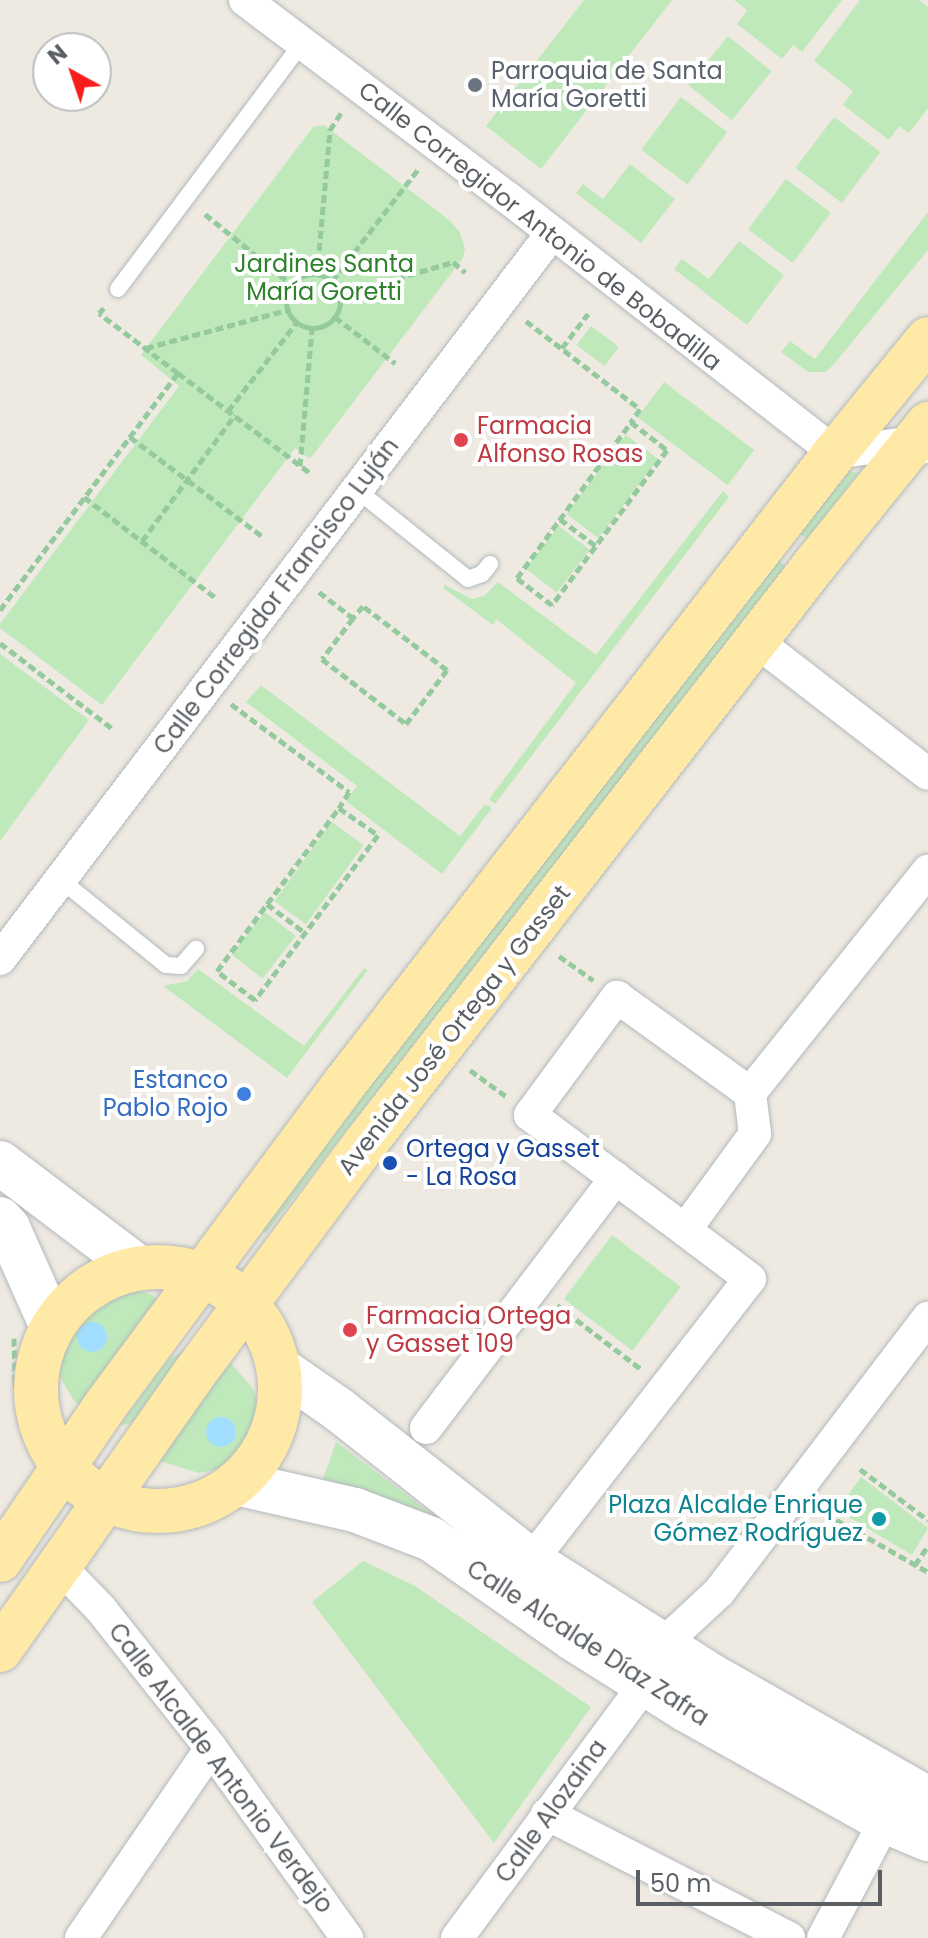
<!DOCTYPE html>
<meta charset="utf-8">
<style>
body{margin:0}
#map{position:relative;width:928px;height:1938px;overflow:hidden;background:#eeeae1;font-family:Poppins,sans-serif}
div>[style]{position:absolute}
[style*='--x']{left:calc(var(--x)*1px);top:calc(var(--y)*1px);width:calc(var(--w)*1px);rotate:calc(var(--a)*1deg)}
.green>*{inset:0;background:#bfe9bb;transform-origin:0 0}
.water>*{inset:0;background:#a1deff}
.round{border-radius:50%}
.path>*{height:5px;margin-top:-2.5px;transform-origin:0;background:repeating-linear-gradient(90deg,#94ca9e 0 8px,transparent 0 12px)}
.path>.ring{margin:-2.5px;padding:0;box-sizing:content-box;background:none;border:5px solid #94ca9e;border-radius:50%}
.roads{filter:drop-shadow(0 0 2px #b4b9bd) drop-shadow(0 0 2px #b4b9bd)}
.lane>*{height:16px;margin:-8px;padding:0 8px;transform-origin:8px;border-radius:8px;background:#fff}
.street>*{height:32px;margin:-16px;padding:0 16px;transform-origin:16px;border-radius:16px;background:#fff}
.secondary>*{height:44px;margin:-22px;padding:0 22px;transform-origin:22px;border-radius:22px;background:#fff}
.primary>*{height:44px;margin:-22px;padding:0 22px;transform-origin:22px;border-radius:22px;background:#ffe9a6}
.primary>.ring{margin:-22px;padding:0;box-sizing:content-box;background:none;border:44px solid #ffe9a6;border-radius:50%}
.dots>*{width:22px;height:22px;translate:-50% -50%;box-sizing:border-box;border:4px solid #fff;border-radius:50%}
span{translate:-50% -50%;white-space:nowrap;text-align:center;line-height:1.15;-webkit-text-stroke:8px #fff;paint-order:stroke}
.worship-label{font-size:24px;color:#5b616d}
.left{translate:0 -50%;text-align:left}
.street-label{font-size:24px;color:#5a5f64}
.park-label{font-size:24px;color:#2f822b}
.health-label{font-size:24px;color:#be3a42}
.shop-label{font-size:24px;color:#366cbe}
.right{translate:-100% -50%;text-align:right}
.transit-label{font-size:24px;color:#164399}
.culture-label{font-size:24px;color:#0d838f}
.north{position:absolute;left:32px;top:32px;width:80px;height:80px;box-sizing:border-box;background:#fff;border:2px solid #bdbfc1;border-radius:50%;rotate:320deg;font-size:22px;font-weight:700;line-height:32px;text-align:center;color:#5a5f64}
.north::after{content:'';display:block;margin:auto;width:28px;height:36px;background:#f91c1d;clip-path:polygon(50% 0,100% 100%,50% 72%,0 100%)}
.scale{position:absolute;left:636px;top:1870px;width:246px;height:36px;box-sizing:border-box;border:4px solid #5a5f64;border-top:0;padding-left:10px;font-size:24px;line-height:28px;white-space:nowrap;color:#5a5f64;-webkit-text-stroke:6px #fff;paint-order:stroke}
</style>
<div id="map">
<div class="green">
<i style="clip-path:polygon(584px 0,672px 0,541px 169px,486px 126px)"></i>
<i style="clip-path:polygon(734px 0,842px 0,802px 52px,793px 45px,782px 59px,737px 24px,747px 10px)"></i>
<i style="clip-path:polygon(860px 0,919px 0,928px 7px,928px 108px,909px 133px,899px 126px,889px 140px,843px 105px,853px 91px,814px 61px)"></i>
<i style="left:728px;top:36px;width:56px;height:63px;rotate:39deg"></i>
<i style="left:681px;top:97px;width:58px;height:66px;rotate:37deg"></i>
<i style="left:834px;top:117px;width:58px;height:64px;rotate:37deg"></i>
<i style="clip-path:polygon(324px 125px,449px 220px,459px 231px,465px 248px,463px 258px,310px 459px,295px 448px,102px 705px,0 628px,0 624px,179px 386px,141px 355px,146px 348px,313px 127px)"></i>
<i style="clip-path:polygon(630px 164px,675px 199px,641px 243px,576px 193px,583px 184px,603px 199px)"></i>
<i style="left:786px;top:179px;width:56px;height:63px;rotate:37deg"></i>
<i style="clip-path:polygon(928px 212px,928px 250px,835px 363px,826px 372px,808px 372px,781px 352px,790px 341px,815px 359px)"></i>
<i style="clip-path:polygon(739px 241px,784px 275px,747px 325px,674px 269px,682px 259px,709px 279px)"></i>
<i style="left:591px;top:326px;width:35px;height:24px;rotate:37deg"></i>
<i style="left:664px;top:382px;width:113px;height:44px;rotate:37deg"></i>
<i style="left:626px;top:435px;width:40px;height:99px;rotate:37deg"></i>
<i style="clip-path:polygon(849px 471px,858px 473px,807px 540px,799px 533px)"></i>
<i style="clip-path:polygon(723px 491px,729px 497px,495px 804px,489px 799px,576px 683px,496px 619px,493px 625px,443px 588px,445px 585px,472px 599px,484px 596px,498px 582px,596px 655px)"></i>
<i style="left:559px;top:526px;width:39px;height:54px;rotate:38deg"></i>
<i style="left:778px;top:560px;width:11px;height:846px;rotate:38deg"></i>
<i style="clip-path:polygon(0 654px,89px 720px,0 841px)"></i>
<i style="clip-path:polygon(261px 685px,460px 836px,485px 804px,492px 808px,442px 874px,346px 801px,357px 786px,246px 702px)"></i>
<i style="left:332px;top:822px;width:39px;height:98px;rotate:36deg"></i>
<i style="left:265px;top:912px;width:39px;height:54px;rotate:38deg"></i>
<i style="clip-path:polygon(364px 968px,368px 970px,287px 1078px,163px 986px,187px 981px,198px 969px,304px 1046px)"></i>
<i style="left:612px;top:1235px;width:86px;height:80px;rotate:37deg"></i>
<i style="clip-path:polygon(133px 1289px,150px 1294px,166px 1305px,87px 1410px,74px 1401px,59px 1375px,59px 1342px,70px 1322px,97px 1294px)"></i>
<i style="clip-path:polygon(182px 1351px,191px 1353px,145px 1415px,129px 1424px,120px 1425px,169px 1359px)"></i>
<i style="clip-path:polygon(228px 1360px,253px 1388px,258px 1406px,257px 1426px,250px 1445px,236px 1460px,219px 1469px,199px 1473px,157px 1460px)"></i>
<i style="clip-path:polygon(336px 1442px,433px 1515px,688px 1681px,378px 1495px,323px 1479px)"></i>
<i style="clip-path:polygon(861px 1477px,928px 1528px,912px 1555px,837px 1510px)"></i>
<i style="clip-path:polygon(363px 1561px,415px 1586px,591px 1707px,494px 1843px,312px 1602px)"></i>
</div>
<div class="water">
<i class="round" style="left:77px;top:1322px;width:30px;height:30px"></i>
<i class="round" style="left:206px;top:1417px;width:30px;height:30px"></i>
</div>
<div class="path">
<i style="--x:205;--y:214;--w:112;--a:39.2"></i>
<i style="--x:317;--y:274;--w:145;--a:-84.8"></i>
<i style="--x:330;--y:130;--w:24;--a:-57"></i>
<i class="ring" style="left:286px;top:274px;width:49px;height:49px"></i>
<i style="--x:332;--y:281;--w:143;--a:-52.4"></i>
<i style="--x:339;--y:295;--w:119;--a:-16.1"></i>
<i style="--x:453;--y:262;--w:16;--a:40"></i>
<i style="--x:335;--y:317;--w:76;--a:37.5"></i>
<i style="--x:526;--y:321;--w:144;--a:37.7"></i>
<i style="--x:640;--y:409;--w:16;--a:125"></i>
<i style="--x:631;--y:422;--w:46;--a:37.9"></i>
<i style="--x:667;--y:450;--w:193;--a:126.6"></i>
<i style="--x:552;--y:605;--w:44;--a:-142.4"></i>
<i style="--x:517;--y:578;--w:193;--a:-53.8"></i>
<i style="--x:146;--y:348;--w:146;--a:-15.1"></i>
<i style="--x:562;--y:348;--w:43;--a:-52.6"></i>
<i style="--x:178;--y:373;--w:166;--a:37.1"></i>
<i style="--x:228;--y:411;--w:113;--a:-52.2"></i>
<i style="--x:130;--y:437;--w:165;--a:36.9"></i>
<i style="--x:300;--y:466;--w:139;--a:-85"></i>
<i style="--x:84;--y:497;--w:165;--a:37.4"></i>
<i style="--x:560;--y:519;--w:45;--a:36.9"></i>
<i style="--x:142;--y:541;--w:157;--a:-53.6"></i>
<i style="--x:319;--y:592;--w:43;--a:37.4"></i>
<i style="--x:353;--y:618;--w:51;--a:127.1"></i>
<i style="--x:322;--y:659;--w:106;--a:37.7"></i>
<i style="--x:406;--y:724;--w:68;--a:-52.8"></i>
<i style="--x:447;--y:670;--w:106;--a:-142.7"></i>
<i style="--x:363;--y:606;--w:16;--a:130"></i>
<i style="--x:0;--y:610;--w:296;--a:-53.1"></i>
<i style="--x:178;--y:373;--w:99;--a:-142.8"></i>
<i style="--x:99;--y:313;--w:7;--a:-45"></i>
<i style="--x:0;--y:643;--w:142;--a:37.3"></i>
<i style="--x:231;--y:704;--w:147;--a:36.7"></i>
<i style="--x:349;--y:792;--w:19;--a:122"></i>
<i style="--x:339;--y:808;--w:47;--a:34.7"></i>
<i style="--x:378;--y:835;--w:206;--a:126.7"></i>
<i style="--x:255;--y:1000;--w:48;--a:-142.7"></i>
<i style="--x:217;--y:971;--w:204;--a:-53.2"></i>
<i style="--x:267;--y:904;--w:48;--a:37.3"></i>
<i style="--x:559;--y:956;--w:42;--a:35.2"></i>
<i style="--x:470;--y:1070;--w:46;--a:36.1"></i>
<i style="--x:557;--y:1305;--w:106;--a:37.3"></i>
<i style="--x:14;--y:1338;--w:45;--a:88.7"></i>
<i style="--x:15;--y:1383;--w:65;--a:73"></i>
<i style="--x:860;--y:1469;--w:85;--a:36.9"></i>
<i style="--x:826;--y:1514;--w:117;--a:29.6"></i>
<i style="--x:915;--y:1565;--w:23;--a:-56"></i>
</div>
<div class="roads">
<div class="lane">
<i style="--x:118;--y:289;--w:307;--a:-53.2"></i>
<i style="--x:357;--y:490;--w:142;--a:38.7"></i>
<i style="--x:468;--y:579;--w:15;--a:-20"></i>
<i style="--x:482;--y:574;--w:13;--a:-51"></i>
<i style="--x:61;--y:880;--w:135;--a:39"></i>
<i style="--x:166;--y:965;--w:15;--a:4"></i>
<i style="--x:181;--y:966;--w:23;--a:-49"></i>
</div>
<div class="street">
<i style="--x:245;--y:0;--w:329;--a:37"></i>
<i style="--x:508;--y:198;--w:415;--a:37.9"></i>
<i style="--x:835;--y:453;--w:79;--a:-8"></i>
<i style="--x:913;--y:442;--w:10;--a:37"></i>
<i style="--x:756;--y:641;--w:217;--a:37.7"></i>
<i style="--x:0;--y:959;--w:912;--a:-52.75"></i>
<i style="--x:685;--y:1230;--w:193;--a:-143.4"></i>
<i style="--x:530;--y:1115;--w:147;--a:-53.6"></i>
<i style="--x:617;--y:997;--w:164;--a:35.8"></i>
<i style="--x:426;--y:1428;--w:314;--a:-52.8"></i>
<i style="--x:531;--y:1561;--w:357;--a:-52.2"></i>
<i style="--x:750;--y:1279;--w:81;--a:-143"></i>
<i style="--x:685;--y:1230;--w:119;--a:-53.9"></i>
<i style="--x:755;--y:1134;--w:41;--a:-97"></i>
<i style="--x:750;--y:1093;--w:285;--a:-51.3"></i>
<i style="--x:59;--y:1566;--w:59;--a:45.7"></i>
<i style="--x:100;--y:1608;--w:179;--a:51.6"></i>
<i style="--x:211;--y:1748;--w:234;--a:54.4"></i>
<i style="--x:662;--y:1645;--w:78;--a:-42.9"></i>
<i style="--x:719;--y:1592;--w:345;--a:-52.7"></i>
<i style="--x:547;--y:1814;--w:272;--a:27.1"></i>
<i style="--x:81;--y:1938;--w:230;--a:-55.6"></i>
<i style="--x:457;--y:1938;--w:316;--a:-53.5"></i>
<i style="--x:823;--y:1938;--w:132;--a:-62.1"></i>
</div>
<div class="secondary">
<i style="--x:0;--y:1163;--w:174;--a:37.1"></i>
<i style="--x:0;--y:1219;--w:12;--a:48"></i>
<i style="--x:8;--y:1228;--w:108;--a:66"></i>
<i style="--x:279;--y:1368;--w:72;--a:34.8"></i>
<i style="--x:338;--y:1409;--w:246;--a:38.2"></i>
<i style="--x:531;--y:1561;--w:212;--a:32.5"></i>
<i style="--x:710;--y:1675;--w:251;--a:29.6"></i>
<i style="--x:236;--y:1483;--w:122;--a:12.8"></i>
<i style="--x:355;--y:1510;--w:81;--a:20.9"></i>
<i style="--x:431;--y:1539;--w:174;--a:35"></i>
<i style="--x:574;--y:1639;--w:131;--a:32.2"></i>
<i style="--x:685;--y:1709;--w:229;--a:29.2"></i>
<i style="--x:885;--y:1821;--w:47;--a:22.7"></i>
</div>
<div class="primary">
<i class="ring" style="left:36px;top:1267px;width:200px;height:200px"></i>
<i style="--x:0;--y:1560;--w:186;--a:-55.7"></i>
<i style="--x:105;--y:1406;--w:402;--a:-53.4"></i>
<i style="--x:345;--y:1083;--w:798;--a:-52.13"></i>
<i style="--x:835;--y:453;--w:147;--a:-50.8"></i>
<i style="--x:0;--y:1650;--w:332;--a:-54.9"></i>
<i style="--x:191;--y:1378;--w:292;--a:-53.4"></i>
<i style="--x:365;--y:1144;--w:736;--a:-52.18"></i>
<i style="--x:816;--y:563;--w:179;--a:-51.1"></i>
</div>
</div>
<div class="dots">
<i style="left:475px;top:85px;background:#6b7280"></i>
<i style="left:461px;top:440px;background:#e0444e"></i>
<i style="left:244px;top:1094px;background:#3f7fe0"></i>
<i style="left:390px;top:1163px;background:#1a4fb4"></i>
<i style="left:350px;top:1330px;background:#e0444e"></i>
<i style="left:879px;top:1519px;background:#0f9aa8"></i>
</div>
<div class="worship-label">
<span class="left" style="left:491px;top:85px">Parroquia de Santa<br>María Goretti</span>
</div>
<div class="street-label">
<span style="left:540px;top:226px;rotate:38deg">Calle Corregidor Antonio de Bobadilla</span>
<span style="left:276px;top:596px;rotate:-53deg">Calle Corregidor Francisco Luján</span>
<span style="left:454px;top:1030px;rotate:-52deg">Avenida José Ortega y Gasset</span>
<span style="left:588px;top:1643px;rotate:33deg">Calle Alcalde Díaz Zafra</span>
<span style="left:221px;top:1768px;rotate:53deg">Calle Alcalde Antonio Verdejo</span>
<span style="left:551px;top:1811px;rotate:-54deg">Calle Alozaina</span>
</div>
<div class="park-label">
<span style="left:324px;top:278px">Jardines Santa<br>María Goretti</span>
</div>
<div class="health-label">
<span class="left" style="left:477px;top:440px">Farmacia<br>Alfonso Rosas</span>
<span class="left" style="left:366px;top:1330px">Farmacia Ortega<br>y Gasset 109</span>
</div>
<div class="shop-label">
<span class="right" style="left:228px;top:1094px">Estanco<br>Pablo Rojo</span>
</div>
<div class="transit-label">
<span class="left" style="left:406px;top:1163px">Ortega y Gasset<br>- La Rosa</span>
</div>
<div class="culture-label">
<span class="right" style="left:863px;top:1519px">Plaza Alcalde Enrique<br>Gómez Rodríguez</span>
</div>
<div class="north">N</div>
<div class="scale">50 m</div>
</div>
